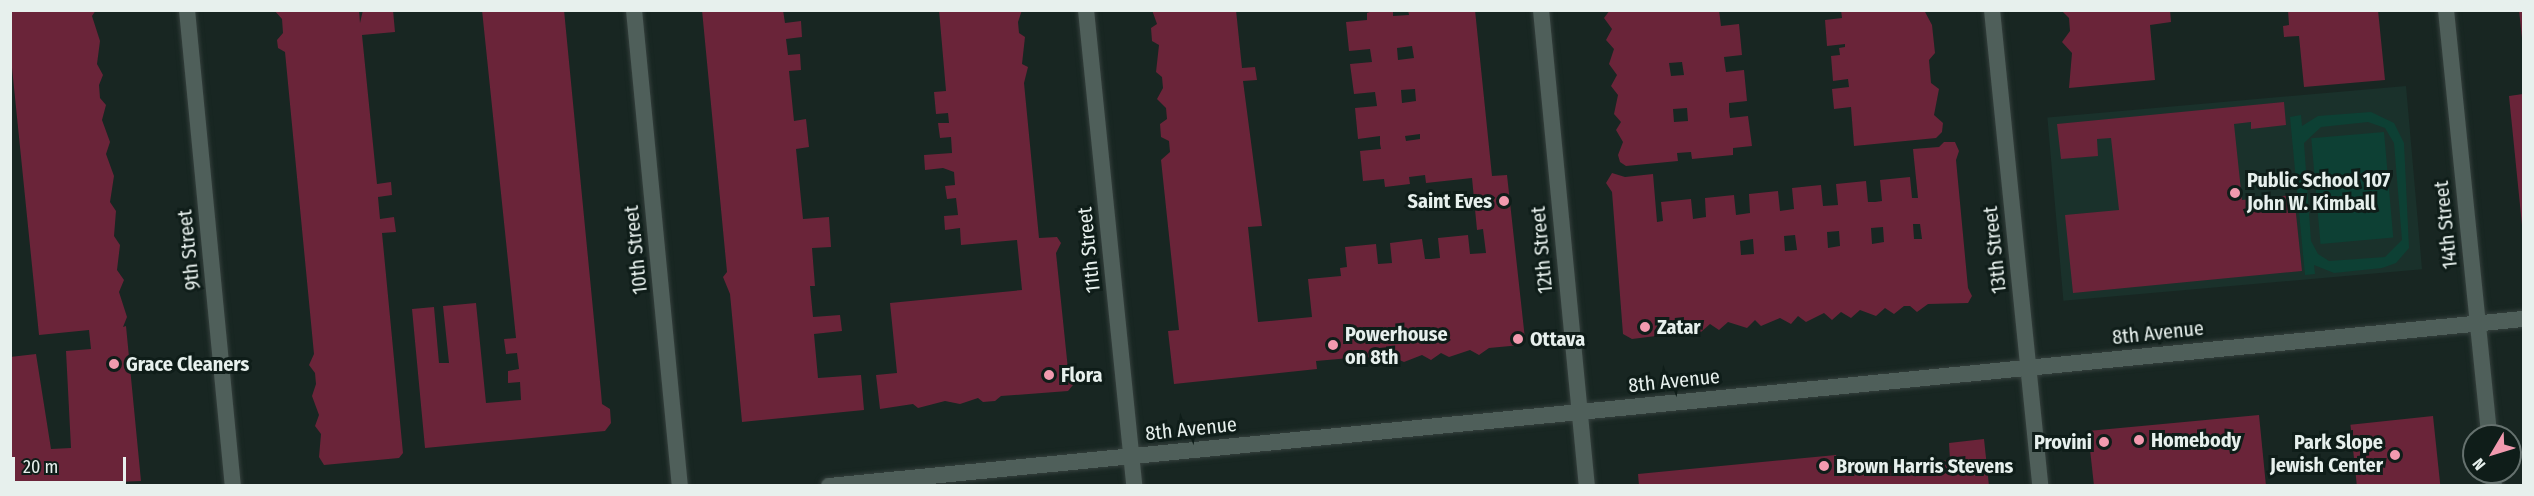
<!DOCTYPE html>
<style>
body{margin:0}
#map{position:relative;width:2534px;height:496px;overflow:hidden;background:#182622;font-family:"Fira Sans Condensed",sans-serif}
div>[style]{position:absolute}
[style*='--x']{left:calc(var(--x)*1px);top:calc(var(--y)*1px);width:calc(var(--w)*1px);rotate:calc(var(--a)*1deg)}
.built>*{inset:0;background:#1a312b;transform-origin:0 0}
.green>*{inset:0;background:#0d4034;transform-origin:0 0}
.building>*{inset:0;background:#6a2439;transform-origin:0 0}
.roads{filter:drop-shadow(0 0 2px #35403d) drop-shadow(0 0 2px #35403d)}
.minor>*{height:16px;margin:-8px;padding:0 8px;transform-origin:8px;border-radius:8px;background:#4f5f5a}
.tertiary>*{height:16px;margin:-8px;padding:0 8px;transform-origin:8px;border-radius:8px;background:#4f5f5a}
.dots>*{width:16px;height:16px;translate:-50% -50%;box-sizing:border-box;border:3px solid #0f1d19;border-radius:50%}
span{translate:-50% -50%;white-space:nowrap;text-align:center;line-height:1.15;-webkit-text-stroke:6px #0f1d19;paint-order:stroke}
.poi-label{font-size:20px;color:#e7f0ed;font-weight:700}
.left{translate:0 -50%;text-align:left}
.right{translate:-100% -50%;text-align:right}
.street-label{font-size:20px;color:#e7f0ed}
.frame{position:absolute;inset:0;border:12px solid #e7f0ed;pointer-events:none}
.north{position:absolute;left:2462px;top:424px;width:60px;height:60px;box-sizing:border-box;background:#0f1d19;border:2px solid #65716e;border-radius:50%;rotate:232deg;font-size:16px;font-weight:700;line-height:24px;text-align:center;color:#e7f0ed}
.north::after{content:'';display:block;margin:auto;width:21px;height:27px;background:#f29aaf;clip-path:polygon(50% 0,100% 100%,50% 72%,0 100%)}
.scale{position:absolute;left:12px;top:457px;width:114px;height:27px;box-sizing:border-box;border:3px solid #e7f0ed;border-top:0;padding-left:8px;font-size:18px;line-height:21px;white-space:nowrap;color:#e7f0ed;-webkit-text-stroke:4px #0f1d19;paint-order:stroke}
</style>
<div id="map">
<div class="built">
<i style="left:2406px;top:86px;width:184px;height:360px;rotate:85deg"></i>
</div>
<div class="green">
<i style="clip-path:polygon(evenodd,2371px 112px,2394px 123px,2404px 143px,2409px 248px,2396px 263px,2382px 268px,2334px 273px,2314px 265px,2315px 274px,2305px 275px,2290px 117px,2301px 115px,2302px 126px,2318px 116px,2371px 112px,2368px 122px,2385px 128px,2394px 143px,2402px 240px,2385px 257px,2329px 261px,2318px 254px,2311px 241px,2304px 143px,2321px 127px,2368px 122px)"></i>
<i style="left:2384px;top:132px;width:106px;height:73px;rotate:85deg"></i>
</div>
<div class="building">
<i style="clip-path:polygon(10px 10px,96px 10px,92px 16px,100px 41px,97px 64px,103px 75px,99px 85px,100px 98px,106px 105px,102px 120px,110px 142px,106px 154px,114px 176px,110px 202px,116px 211px,114px 236px,120px 245px,117px 270px,124px 280px,119px 292px,127px 317px,123px 327px,126px 326px,141px 481px,10px 486px,10px 357px,36px 354px,51px 449px,71px 448px,66px 351px,91px 349px,89px 330px,39px 335px,10px 48px)"></i>
<i style="clip-path:polygon(274px 10px,359px 10px,360px 23px,363px 10px,393px 10px,395px 32px,362px 35px,377px 184px,391px 182px,392px 195px,378px 197px,380px 219px,394px 217px,396px 232px,382px 233px,403px 453px,399px 458px,324px 465px,319px 457px,321px 434px,315px 426px,319px 415px,312px 396px,316px 384px,315px 373px,309px 365px,314px 354px,285px 52px,278px 48px,277px 40px,283px 33px,282px 19px)"></i>
<i style="clip-path:polygon(482px 10px,564px 10px,601px 392px,602px 404px,610px 409px,611px 423px,605px 431px,425px 448px,412px 309px,434px 307px,439px 363px,449px 363px,443px 306px,476px 303px,486px 403px,521px 400px,520px 382px,508px 383px,508px 371px,519px 369px,517px 353px,506px 354px,504px 339px,516px 338px)"></i>
<i style="clip-path:polygon(702px 10px,783px 10px,785px 23px,801px 21px,802px 37px,786px 39px,788px 55px,800px 54px,801px 70px,789px 71px,794px 121px,806px 119px,809px 147px,796px 149px,803px 219px,829px 217px,831px 247px,812px 248px,815px 286px,810px 286px,813px 317px,840px 315px,842px 331px,814px 334px,818px 378px,861px 375px,864px 410px,742px 422px,730px 294px,723px 277px,727px 272px)"></i>
<i style="clip-path:polygon(939px 10px,1022px 10px,1018px 22px,1019px 33px,1025px 37px,1022px 64px,1028px 67px,1024px 83px,1039px 238px,1057px 237px,1061px 243px,1056px 253px,1069px 379px,1073px 385px,1068px 391px,1001px 396px,995px 401px,983px 402px,978px 398px,960px 404px,945px 401px,918px 408px,913px 404px,880px 409px,876px 375px,897px 373px,890px 303px,1022px 290px,1017px 240px,961px 245px,960px 228px,945px 230px,944px 216px,958px 215px,956px 198px,947px 199px,945px 186px,955px 185px,954px 172px,943px 168px,925px 170px,924px 155px,952px 153px,951px 137px,940px 138px,938px 123px,949px 123px,948px 113px,936px 114px,934px 92px,946px 91px)"></i>
<i style="clip-path:polygon(evenodd,1152px 10px,1236px 10px,1242px 68px,1255px 67px,1257px 80px,1243px 81px,1262px 226px,1248px 227px,1258px 322px,1312px 317px,1308px 279px,1341px 276px,1340px 268px,1347px 267px,1345px 247px,1376px 244px,1378px 264px,1392px 263px,1390px 243px,1422px 239px,1425px 259px,1431px 259px,1440px 258px,1438px 238px,1468px 235px,1470px 254px,1486px 253px,1483px 229px,1477px 230px,1472px 178px,1426px 183px,1425px 175px,1409px 177px,1410px 184px,1385px 187px,1384px 179px,1363px 181px,1360px 151px,1381px 149px,1380px 144px,1380px 136px,1358px 139px,1355px 108px,1377px 106px,1375px 92px,1354px 94px,1350px 64px,1372px 62px,1370px 49px,1349px 51px,1346px 22px,1367px 20px,1367px 13px,1375px 10px,1393px 10px,1393px 16px,1409px 15px,1408px 10px,1475px 10px,1492px 176px,1507px 175px,1525px 339px,1521px 345px,1489px 348px,1479px 355px,1470px 350px,1449px 357px,1441px 353px,1431px 360px,1422px 355px,1404px 362px,1395px 358px,1387px 364px,1368px 361px,1358px 367px,1351px 364px,1350px 358px,1316px 361px,1317px 369px,1174px 384px,1168px 331px,1179px 330px,1161px 160px,1170px 152px,1169px 141px,1161px 137px,1160px 124px,1167px 119px,1166px 108px,1157px 99px,1163px 88px,1162px 77px,1156px 72px,1159px 45px,1152px 41px,1151px 28px,1157px 24px,1152px 10px,1412px 46px,1414px 58px,1398px 60px,1397px 48px,1412px 46px,1152px 10px,1415px 89px,1416px 101px,1402px 103px,1401px 90px,1415px 89px,1152px 10px,1420px 134px,1420px 139px,1406px 141px,1405px 136px,1420px 134px)"></i>
<i style="clip-path:polygon(evenodd,1610px 10px,1719px 10px,1721px 26px,1739px 24px,1742px 55px,1724px 57px,1725px 65px,1726px 72px,1744px 70px,1747px 101px,1729px 103px,1729px 111px,1730px 118px,1748px 116px,1752px 146px,1733px 148px,1733px 155px,1692px 159px,1691px 152px,1677px 153px,1678px 161px,1626px 166px,1620px 162px,1618px 155px,1623px 142px,1616px 130px,1621px 122px,1614px 114px,1618px 95px,1611px 86px,1617px 75px,1609px 64px,1614px 49px,1606px 40px,1612px 29px,1604px 18px,1610px 10px,1682px 62px,1684px 75px,1671px 76px,1669px 63px,1682px 62px,1610px 10px,1687px 108px,1688px 121px,1674px 122px,1673px 109px,1687px 108px)"></i>
<i style="clip-path:polygon(1841px 10px,1924px 10px,1932px 25px,1935px 53px,1929px 60px,1931px 83px,1939px 89px,1934px 115px,1943px 123px,1942px 132px,1936px 138px,1854px 146px,1851px 107px,1834px 109px,1832px 89px,1849px 87px,1848px 79px,1833px 81px,1831px 56px,1840px 55px,1839px 48px,1845px 47px,1845px 44px,1827px 46px,1825px 20px,1842px 18px)"></i>
<i style="clip-path:polygon(2061px 10px,2170px 10px,2171px 22px,2150px 25px,2155px 80px,2069px 88px,2072px 53px,2062px 42px,2070px 31px,2069px 18px)"></i>
<i style="clip-path:polygon(2288px 10px,2378px 10px,2385px 80px,2304px 87px,2299px 36px,2284px 37px,2283px 26px,2289px 25px)"></i>
<i style="clip-path:polygon(2519px 10px,2523px 10px,2523px 38px,2522px 38px)"></i>
<i style="clip-path:polygon(2523px 94px,2523px 225px,2522px 225px,2509px 96px)"></i>
<i style="clip-path:polygon(2284px 102px,2286px 125px,2251px 129px,2251px 122px,2234px 124px,2242px 200px,2294px 195px,2302px 271px,2073px 293px,2065px 215px,2119px 210px,2111px 138px,2097px 139px,2098px 156px,2061px 159px,2057px 124px)"></i>
<i style="clip-path:polygon(evenodd,1944px 142px,1955px 142px,1959px 151px,1956px 160px,1968px 288px,1972px 296px,1968px 303px,1928px 304px,1917px 312px,1910px 306px,1904px 306px,1894px 314px,1885px 308px,1876px 316px,1860px 310px,1851px 318px,1841px 312px,1832px 320px,1824px 313px,1806px 322px,1798px 316px,1791px 324px,1780px 318px,1761px 326px,1755px 320px,1747px 328px,1728px 322px,1719px 330px,1710px 324px,1701px 332px,1686px 326px,1680px 333px,1632px 339px,1623px 334px,1612px 192px,1606px 183px,1612px 173px,1625px 177px,1653px 174px,1657px 222px,1663px 221px,1661px 202px,1691px 199px,1693px 219px,1706px 217px,1705px 198px,1734px 195px,1736px 215px,1750px 213px,1749px 194px,1778px 191px,1780px 211px,1794px 209px,1792px 188px,1821px 185px,1823px 206px,1838px 205px,1836px 184px,1866px 181px,1868px 202px,1875px 202px,1882px 201px,1880px 180px,1910px 177px,1912px 198px,1918px 198px,1913px 149px,1939px 147px,1944px 142px,1913px 224px,1920px 224px,1922px 239px,1914px 239px,1913px 224px,1944px 142px,1883px 227px,1884px 242px,1872px 244px,1871px 228px,1883px 227px,1944px 142px,1839px 231px,1840px 246px,1828px 248px,1827px 232px,1839px 231px,1944px 142px,1795px 235px,1797px 250px,1785px 251px,1784px 236px,1795px 235px,1944px 142px,1753px 239px,1754px 254px,1741px 255px,1740px 241px,1753px 239px)"></i>
<i style="clip-path:polygon(2259px 415px,2266px 486px,2094px 486px,2088px 431px)"></i>
<i style="left:2433px;top:416px;width:70px;height:83px;rotate:84deg"></i>
<i style="clip-path:polygon(1984px 439px,1989px 486px,1639px 486px,1638px 474px,1836px 455px,1838px 471px,1950px 460px,1949px 443px)"></i>
</div>
<div class="roads">
<div class="minor">
<i style="--x:634;--y:10;--w:478;--a:84.5"></i>
<i style="--x:1086;--y:10;--w:478;--a:84.2"></i>
<i style="--x:1541;--y:10;--w:478;--a:84.5"></i>
<i style="--x:1992;--y:10;--w:478;--a:84.2"></i>
<i style="--x:2446;--y:10;--w:428;--a:84.2"></i>
<i style="--x:2492;--y:472;--w:14;--a:82"></i>
<i style="--x:829;--y:486;--w:1703;--a:-5.63"></i>
</div>
<div class="tertiary">
<i style="--x:187;--y:10;--w:478;--a:84.5"></i>
</div>
</div>
<div class="dots">
<i style="left:2235px;top:193px;background:#f29aaf"></i>
<i style="left:1504px;top:201px;background:#f29aaf"></i>
<i style="left:1645px;top:327px;background:#f29aaf"></i>
<i style="left:1518px;top:339px;background:#f29aaf"></i>
<i style="left:1333px;top:345px;background:#f29aaf"></i>
<i style="left:114px;top:364px;background:#f29aaf"></i>
<i style="left:1049px;top:375px;background:#f29aaf"></i>
<i style="left:2139px;top:440px;background:#f29aaf"></i>
<i style="left:2104px;top:442px;background:#f29aaf"></i>
<i style="left:2395px;top:455px;background:#f29aaf"></i>
<i style="left:1824px;top:466px;background:#f29aaf"></i>
</div>
<div class="poi-label">
<span class="left" style="left:2247px;top:192px">Public School 107<br>John W. Kimball</span>
<span class="right" style="left:1492px;top:201px">Saint Eves</span>
<span class="left" style="left:1657px;top:327px">Zatar</span>
<span class="left" style="left:1345px;top:346px">Powerhouse<br>on 8th</span>
<span class="left" style="left:1530px;top:339px">Ottava</span>
<span class="left" style="left:126px;top:364px">Grace Cleaners</span>
<span class="left" style="left:1061px;top:375px">Flora</span>
<span class="left" style="left:2151px;top:440px">Homebody</span>
<span class="right" style="left:2092px;top:442px">Provini</span>
<span class="right" style="left:2383px;top:454px">Park Slope<br>Jewish Center</span>
<span class="left" style="left:1836px;top:466px">Brown Harris Stevens</span>
</div>
<div class="street-label">
<span style="left:2446px;top:225px;rotate:-96deg">14th Street</span>
<span style="left:189px;top:250px;rotate:-96deg">9th Street</span>
<span style="left:636px;top:250px;rotate:-96deg">10th Street</span>
<span style="left:1089px;top:250px;rotate:-96deg">11th Street</span>
<span style="left:1542px;top:250px;rotate:-95deg">12th Street</span>
<span style="left:1995px;top:250px;rotate:-96deg">13th Street</span>
<span style="left:2158px;top:333px;rotate:-6deg">8th Avenue</span>
<span style="left:1674px;top:381px;rotate:-6deg">8th Avenue</span>
<span style="left:1191px;top:429px;rotate:-6deg">8th Avenue</span>
</div>
<div class="frame"></div>
<div class="north">N</div>
<div class="scale">20 m</div>
</div>
